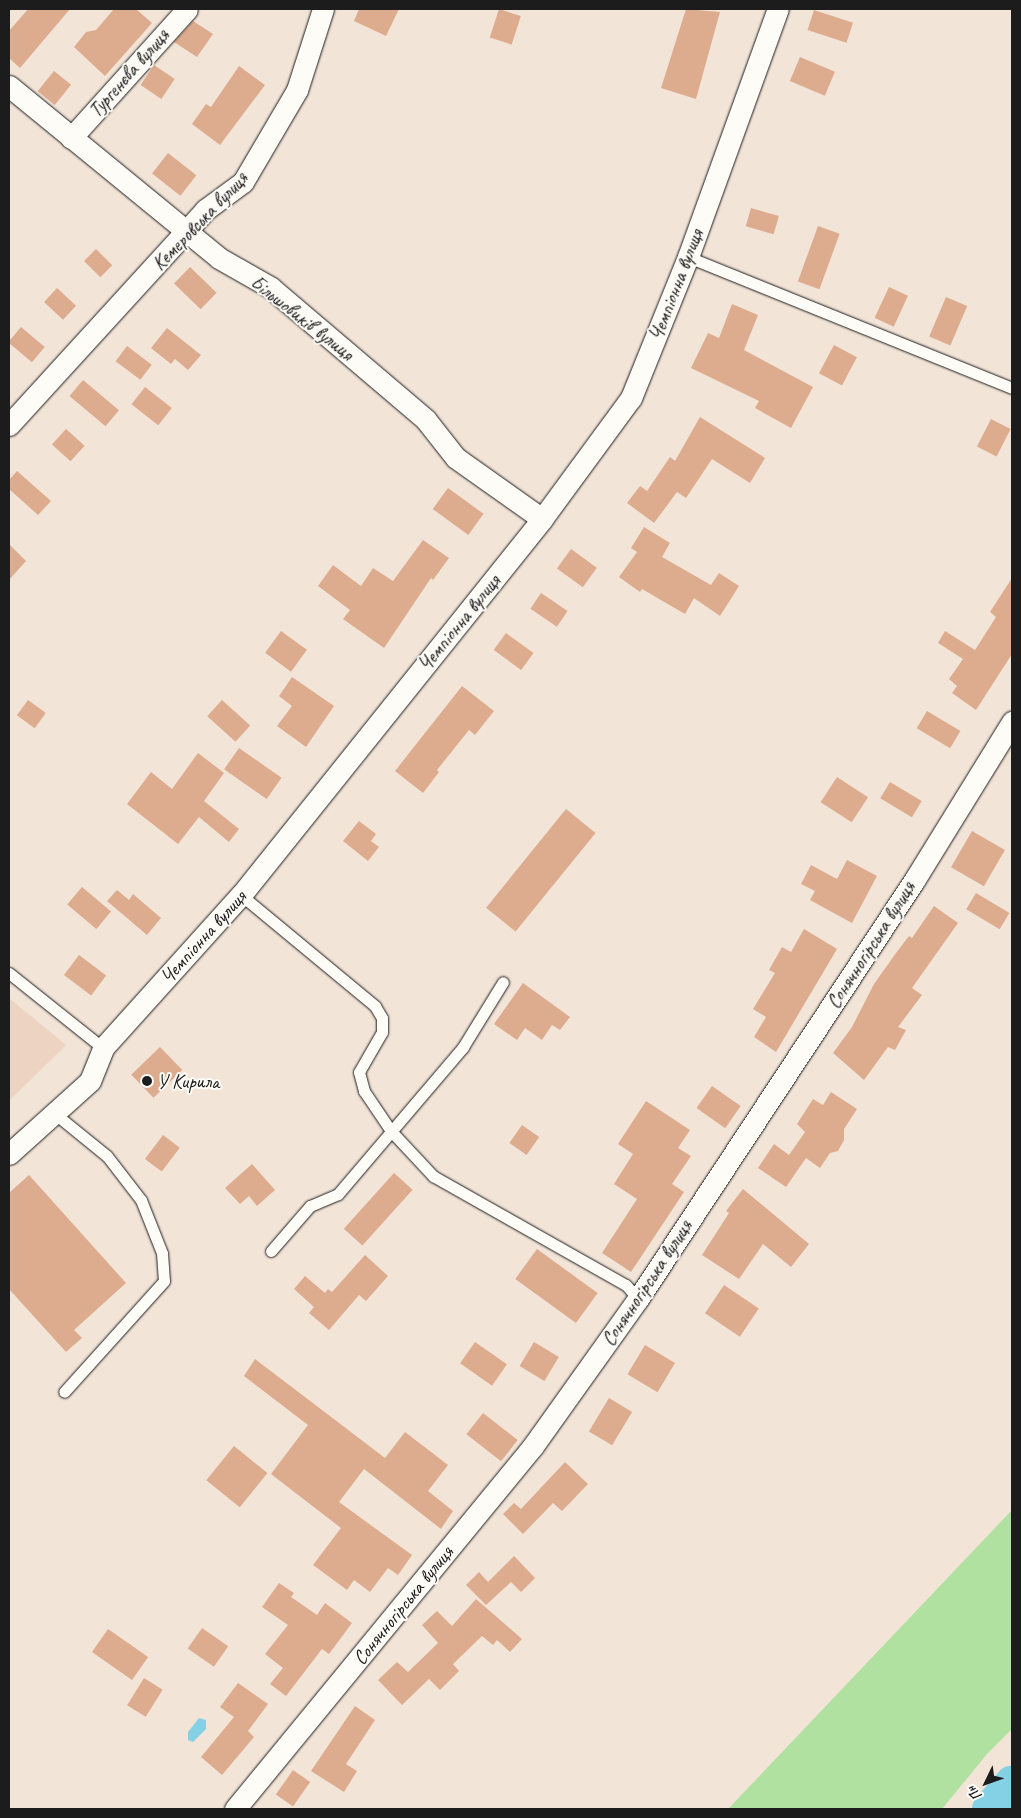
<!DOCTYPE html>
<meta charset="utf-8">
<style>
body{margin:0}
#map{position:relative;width:1021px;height:1818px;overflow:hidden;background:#f3e4d8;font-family:Caveat,sans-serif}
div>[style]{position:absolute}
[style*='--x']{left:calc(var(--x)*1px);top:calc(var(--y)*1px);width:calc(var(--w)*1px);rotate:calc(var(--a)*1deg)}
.built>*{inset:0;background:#ecd3c2}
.green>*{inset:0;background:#b0e1a0}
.water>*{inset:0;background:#84d0e4}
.river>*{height:34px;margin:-17px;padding:0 17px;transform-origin:17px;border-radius:17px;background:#84d0e4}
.building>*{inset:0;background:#ddac8f;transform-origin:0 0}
.roads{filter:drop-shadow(0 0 1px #1c1c1c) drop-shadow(0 0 1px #1c1c1c)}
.lane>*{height:11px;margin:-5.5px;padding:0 5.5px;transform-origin:5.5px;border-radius:5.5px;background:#fdfcf7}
.street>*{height:21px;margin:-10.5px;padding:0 10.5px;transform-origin:10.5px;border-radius:10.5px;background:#fdfcf7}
.dots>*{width:14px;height:14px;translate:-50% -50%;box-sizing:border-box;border:2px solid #fdfcf7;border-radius:50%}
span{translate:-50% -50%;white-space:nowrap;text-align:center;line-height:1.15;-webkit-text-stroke:4px #fdfcf7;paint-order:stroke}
.street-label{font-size:20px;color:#1c1c1c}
.poi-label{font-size:20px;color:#1c1c1c}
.left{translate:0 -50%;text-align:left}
.frame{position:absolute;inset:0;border:10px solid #1c1c1c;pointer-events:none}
.north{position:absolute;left:961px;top:1758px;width:50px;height:50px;-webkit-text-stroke:4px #fdfcf7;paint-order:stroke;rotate:228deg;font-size:14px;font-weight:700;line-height:20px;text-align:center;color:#1c1c1c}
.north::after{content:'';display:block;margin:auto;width:18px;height:22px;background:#1c1c1c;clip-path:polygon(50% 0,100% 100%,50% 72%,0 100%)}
</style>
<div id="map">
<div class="built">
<i style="clip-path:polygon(9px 998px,66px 1045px,9px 1101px)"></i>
</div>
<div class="green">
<i style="clip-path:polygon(1012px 1510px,1012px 1729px,987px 1754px,942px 1809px,728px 1809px)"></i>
</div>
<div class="water">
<i style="clip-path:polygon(199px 1718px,206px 1720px,206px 1729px,193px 1742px,188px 1740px,188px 1732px)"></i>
</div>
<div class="river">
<i style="--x:989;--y:1809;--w:35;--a:-49"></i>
</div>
<div class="building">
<i style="clip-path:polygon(28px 9px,70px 9px,20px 68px,9px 58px,9px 31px)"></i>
<i style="clip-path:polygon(114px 9px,136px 9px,152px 23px,105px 76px,74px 47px,86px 32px,96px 30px)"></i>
<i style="clip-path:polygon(359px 9px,399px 9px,386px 36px,354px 21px)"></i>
<i style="left:499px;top:9px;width:23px;height:30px;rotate:18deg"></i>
<i style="clip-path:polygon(686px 9px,720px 12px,696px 99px,661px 88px)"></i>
<i style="left:814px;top:10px;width:41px;height:21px;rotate:18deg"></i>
<i style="clip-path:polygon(193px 21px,213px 34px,197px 57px,174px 42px)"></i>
<i style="left:800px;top:57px;width:38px;height:26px;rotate:23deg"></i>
<i style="left:154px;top:65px;width:25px;height:24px;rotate:34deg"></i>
<i style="clip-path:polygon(239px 66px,265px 85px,220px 145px,192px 124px,206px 104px,211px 107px)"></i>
<i style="left:54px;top:71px;width:22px;height:26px;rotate:39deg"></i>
<i style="left:168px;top:153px;width:36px;height:26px;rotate:38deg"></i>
<i style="left:751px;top:208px;width:29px;height:19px;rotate:16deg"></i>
<i style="left:818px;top:226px;width:23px;height:59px;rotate:20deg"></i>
<i style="left:96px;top:249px;width:23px;height:17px;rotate:45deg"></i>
<i style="left:190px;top:267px;width:37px;height:23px;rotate:44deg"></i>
<i style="left:889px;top:287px;width:21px;height:34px;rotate:25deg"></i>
<i style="left:57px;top:288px;width:26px;height:19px;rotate:43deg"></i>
<i style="left:946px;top:297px;width:23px;height:43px;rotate:23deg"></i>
<i style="clip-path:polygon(732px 304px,758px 315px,744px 350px,813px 387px,791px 428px,755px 408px,759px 401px,691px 368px,708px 333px,719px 338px)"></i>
<i style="left:21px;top:327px;width:31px;height:20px;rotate:40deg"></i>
<i style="clip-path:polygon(167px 328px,201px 355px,188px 370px,175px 359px,171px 364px,151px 348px)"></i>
<i style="left:834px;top:345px;width:26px;height:32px;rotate:28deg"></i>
<i style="left:127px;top:346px;width:31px;height:19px;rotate:37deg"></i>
<i style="left:83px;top:380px;width:47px;height:21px;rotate:40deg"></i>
<i style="left:145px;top:387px;width:34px;height:22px;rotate:38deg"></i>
<i style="clip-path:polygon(700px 417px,765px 458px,750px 483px,712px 459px,686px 498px,677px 492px,654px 523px,627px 503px,640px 486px,647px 491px,670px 457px,675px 461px)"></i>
<i style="left:991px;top:419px;width:22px;height:31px;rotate:27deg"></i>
<i style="left:66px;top:429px;width:25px;height:21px;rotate:42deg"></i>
<i style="clip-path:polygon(17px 471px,51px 501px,38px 515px,9px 489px,9px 480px)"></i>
<i style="left:448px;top:488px;width:44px;height:26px;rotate:36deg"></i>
<i style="clip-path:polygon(644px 527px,670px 543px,662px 557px,711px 585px,719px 573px,739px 586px,720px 616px,694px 598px,685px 614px,642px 589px,640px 592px,619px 577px,637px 552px,631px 548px)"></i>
<i style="clip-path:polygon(423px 540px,449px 558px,433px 580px,431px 578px,384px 648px,343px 619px,350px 610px,318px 586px,333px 565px,361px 586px,373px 568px,393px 581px)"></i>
<i style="clip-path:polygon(9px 544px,26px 561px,9px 580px)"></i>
<i style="left:571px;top:549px;width:32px;height:24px;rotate:36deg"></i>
<i style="clip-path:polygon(1012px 578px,1012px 654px,976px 710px,952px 693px,957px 686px,949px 679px,963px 659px,938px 643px,945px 631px,975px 650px,996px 617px,990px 612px)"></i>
<i style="left:541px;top:593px;width:32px;height:19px;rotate:34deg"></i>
<i style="left:281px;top:631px;width:32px;height:27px;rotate:36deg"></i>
<i style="left:506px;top:633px;width:34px;height:21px;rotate:36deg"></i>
<i style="clip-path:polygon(292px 677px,334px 706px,306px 747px,277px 726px,292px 706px,279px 696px)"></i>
<i style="clip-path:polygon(462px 686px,494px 711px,475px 735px,469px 730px,437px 770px,439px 772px,423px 793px,395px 771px)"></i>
<i style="left:28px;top:700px;width:22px;height:19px;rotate:36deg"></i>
<i style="left:222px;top:700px;width:38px;height:22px;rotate:42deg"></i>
<i style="left:927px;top:711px;width:39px;height:20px;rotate:31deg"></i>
<i style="left:239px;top:748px;width:52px;height:26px;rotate:35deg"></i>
<i style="clip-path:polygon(198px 753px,224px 773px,204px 801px,239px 829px,229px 842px,199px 817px,178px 844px,127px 804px,151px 772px,172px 789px)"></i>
<i style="left:837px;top:777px;width:37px;height:30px;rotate:33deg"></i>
<i style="left:890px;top:782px;width:37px;height:19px;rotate:31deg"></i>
<i style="left:566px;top:809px;width:38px;height:127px;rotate:39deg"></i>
<i style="clip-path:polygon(359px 821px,376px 834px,371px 841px,379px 847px,368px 861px,343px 841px)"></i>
<i style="left:972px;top:831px;width:38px;height:42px;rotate:30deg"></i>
<i style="clip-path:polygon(847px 860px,877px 876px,852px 923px,810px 900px,815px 891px,801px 884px,811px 865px,837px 879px)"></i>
<i style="left:82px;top:887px;width:38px;height:23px;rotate:40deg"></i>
<i style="clip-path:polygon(117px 890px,129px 900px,133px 894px,161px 918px,147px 935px,107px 901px)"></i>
<i style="left:976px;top:893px;width:39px;height:19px;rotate:31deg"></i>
<i style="clip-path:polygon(934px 906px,958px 923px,912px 988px,922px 995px,898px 1027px,906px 1030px,895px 1050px,888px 1047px,864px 1080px,833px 1053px,852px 1027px,874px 984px,896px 953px,909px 936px,912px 938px)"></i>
<i style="clip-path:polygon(804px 929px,837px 949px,776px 1052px,754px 1037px,766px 1017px,753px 1009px,775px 973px,769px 970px,782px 947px,791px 952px)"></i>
<i style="left:79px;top:955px;width:34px;height:25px;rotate:37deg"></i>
<i style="clip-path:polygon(523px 983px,570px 1017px,560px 1030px,552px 1025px,542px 1040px,525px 1028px,517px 1040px,494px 1024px)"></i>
<i style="left:160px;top:1047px;width:32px;height:40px;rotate:46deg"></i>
<i style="left:712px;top:1086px;width:35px;height:27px;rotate:35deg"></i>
<i style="clip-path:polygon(831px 1092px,857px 1109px,844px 1129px,844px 1140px,838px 1151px,830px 1153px,820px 1168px,806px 1158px,786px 1187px,758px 1168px,774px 1144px,789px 1155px,805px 1132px,797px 1124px,813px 1099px,823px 1105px)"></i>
<i style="clip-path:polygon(646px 1101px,690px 1130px,678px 1148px,691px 1156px,672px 1184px,684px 1192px,631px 1272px,602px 1253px,637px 1199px,614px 1184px,633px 1154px,618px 1144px)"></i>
<i style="left:522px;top:1125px;width:21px;height:22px;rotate:35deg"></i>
<i style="left:163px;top:1135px;width:21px;height:30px;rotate:37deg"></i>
<i style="clip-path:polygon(252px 1164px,275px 1190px,257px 1206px,249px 1196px,240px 1204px,225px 1188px)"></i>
<i style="left:394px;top:1173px;width:25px;height:75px;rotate:42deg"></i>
<i style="clip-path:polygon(29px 1175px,126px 1283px,74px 1330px,82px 1338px,66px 1352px,9px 1289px,9px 1193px)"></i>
<i style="clip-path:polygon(743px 1189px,809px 1244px,791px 1267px,763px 1244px,739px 1279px,702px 1255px,729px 1213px,726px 1211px)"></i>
<i style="left:537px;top:1249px;width:75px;height:37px;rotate:36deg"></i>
<i style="clip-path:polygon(365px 1255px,388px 1276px,366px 1301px,359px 1295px,329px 1330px,309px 1313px,314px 1307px,294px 1289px,305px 1276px,325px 1293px,328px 1289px,332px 1292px)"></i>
<i style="left:724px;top:1285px;width:42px;height:34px;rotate:34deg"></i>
<i style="left:475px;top:1342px;width:39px;height:26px;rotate:35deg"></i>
<i style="left:534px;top:1342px;width:29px;height:28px;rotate:31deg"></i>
<i style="left:645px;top:1345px;width:35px;height:34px;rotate:31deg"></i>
<i style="clip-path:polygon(255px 1359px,385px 1458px,405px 1432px,448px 1465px,428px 1491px,453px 1511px,441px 1529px,364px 1469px,339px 1502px,412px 1555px,398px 1575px,388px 1568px,370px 1592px,354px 1580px,347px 1590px,313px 1565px,341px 1528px,271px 1474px,308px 1425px,244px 1376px)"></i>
<i style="left:609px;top:1398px;width:27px;height:39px;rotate:31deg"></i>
<i style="left:483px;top:1413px;width:44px;height:27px;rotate:38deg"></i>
<i style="left:234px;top:1446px;width:43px;height:44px;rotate:39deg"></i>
<i style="clip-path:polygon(565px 1462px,588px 1484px,562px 1511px,553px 1503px,523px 1534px,503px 1514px,514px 1503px,521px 1509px)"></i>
<i style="clip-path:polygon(514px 1556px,535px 1578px,521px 1592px,511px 1582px,486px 1605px,466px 1585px,479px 1572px,488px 1582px)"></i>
<i style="clip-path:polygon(279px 1583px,294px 1593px,291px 1597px,317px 1615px,325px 1603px,352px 1623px,329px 1654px,322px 1649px,286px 1696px,270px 1684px,283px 1668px,265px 1654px,288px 1625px,262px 1607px)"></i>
<i style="clip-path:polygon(476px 1599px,522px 1639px,510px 1652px,497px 1640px,493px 1645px,482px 1636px,453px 1664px,459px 1671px,440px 1690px,429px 1679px,402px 1705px,378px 1680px,397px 1662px,408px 1672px,438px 1643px,422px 1625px,437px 1611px,452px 1626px)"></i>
<i style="left:202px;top:1628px;width:32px;height:25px;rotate:35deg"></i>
<i style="left:108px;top:1629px;width:49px;height:28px;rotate:35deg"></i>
<i style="left:144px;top:1678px;width:22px;height:32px;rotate:32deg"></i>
<i style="clip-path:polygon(238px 1683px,268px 1704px,248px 1731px,254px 1737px,222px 1775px,201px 1757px,234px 1717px,220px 1707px)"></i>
<i style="clip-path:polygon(355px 1706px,375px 1720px,346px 1764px,357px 1771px,344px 1792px,311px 1771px)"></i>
<i style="left:293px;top:1770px;width:21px;height:30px;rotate:35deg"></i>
</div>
<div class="roads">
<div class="lane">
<i style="--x:688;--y:257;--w:349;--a:22"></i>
<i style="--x:241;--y:895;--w:174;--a:39.6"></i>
<i style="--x:375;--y:1006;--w:14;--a:60"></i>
<i style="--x:382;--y:1018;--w:14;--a:90"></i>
<i style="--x:382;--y:1032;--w:46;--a:119.9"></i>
<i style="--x:359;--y:1072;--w:20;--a:75"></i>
<i style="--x:364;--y:1091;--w:48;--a:56"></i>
<i style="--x:391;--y:1131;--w:62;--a:47"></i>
<i style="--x:433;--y:1176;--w:222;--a:29.5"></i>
<i style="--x:626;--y:1285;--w:18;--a:49"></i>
<i style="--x:9;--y:973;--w:120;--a:38.6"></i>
<i style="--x:54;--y:1113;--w:68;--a:39.1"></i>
<i style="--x:107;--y:1156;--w:56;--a:52.3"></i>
<i style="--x:141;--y:1200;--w:57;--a:68.4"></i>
<i style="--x:162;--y:1253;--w:28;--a:86"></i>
<i style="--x:164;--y:1281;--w:149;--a:132"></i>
<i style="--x:271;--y:1251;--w:60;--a:-49.1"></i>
<i style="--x:310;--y:1206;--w:30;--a:-23"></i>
<i style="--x:338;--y:1194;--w:193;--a:-49.6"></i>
<i style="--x:463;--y:1047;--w:76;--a:-58.4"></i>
</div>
<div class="street">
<i style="--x:9;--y:86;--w:271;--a:39.3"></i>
<i style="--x:219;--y:258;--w:59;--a:29.6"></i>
<i style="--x:270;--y:287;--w:205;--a:40.4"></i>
<i style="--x:426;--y:420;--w:48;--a:51.7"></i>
<i style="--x:456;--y:458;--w:105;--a:35.3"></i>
<i style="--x:71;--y:138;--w:173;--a:-48"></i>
<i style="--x:9;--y:425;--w:291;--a:-47.6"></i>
<i style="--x:205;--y:210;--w:47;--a:-36.4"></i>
<i style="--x:243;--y:182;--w:107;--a:-59.6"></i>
<i style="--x:297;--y:90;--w:85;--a:-72.2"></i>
<i style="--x:9;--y:1154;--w:109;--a:-42"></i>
<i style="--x:90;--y:1081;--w:35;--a:-68"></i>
<i style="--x:103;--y:1048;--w:206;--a:-48"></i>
<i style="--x:241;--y:895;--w:482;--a:-51.3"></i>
<i style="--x:542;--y:519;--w:150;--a:-53.7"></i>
<i style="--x:631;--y:398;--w:152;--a:-68"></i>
<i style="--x:688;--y:257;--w:264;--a:-70.1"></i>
<i style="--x:235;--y:1809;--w:470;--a:-50.6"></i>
<i style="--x:533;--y:1446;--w:181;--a:-54.5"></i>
<i style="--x:638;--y:1299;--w:503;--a:-56.59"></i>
<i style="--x:915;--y:879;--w:185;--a:-58.3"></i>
</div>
</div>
<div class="dots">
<i style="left:147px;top:1081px;background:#1c1c1c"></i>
</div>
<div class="street-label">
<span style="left:129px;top:73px;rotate:-48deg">Тургенєва вулиця</span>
<span style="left:200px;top:221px;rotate:-46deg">Кемеровська вулиця</span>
<span style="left:676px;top:285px;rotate:-69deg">Чемпіонна вулиця</span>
<span style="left:302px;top:318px;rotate:38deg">Більшовиків вулиця</span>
<span style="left:459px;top:623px;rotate:-51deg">Чемпіонна вулиця</span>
<span style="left:203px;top:937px;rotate:-48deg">Чемпіонна вулиця</span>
<span style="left:871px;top:945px;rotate:-57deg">Сонячногірська вулиця</span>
<span style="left:647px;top:1283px;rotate:-56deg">Сонячногірська вулиця</span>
<span style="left:403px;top:1605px;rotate:-51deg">Сонячногірська вулиця</span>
</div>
<div class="poi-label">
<span class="left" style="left:157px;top:1081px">У Кирила</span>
</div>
<div class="frame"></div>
<div class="north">Пн</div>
</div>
